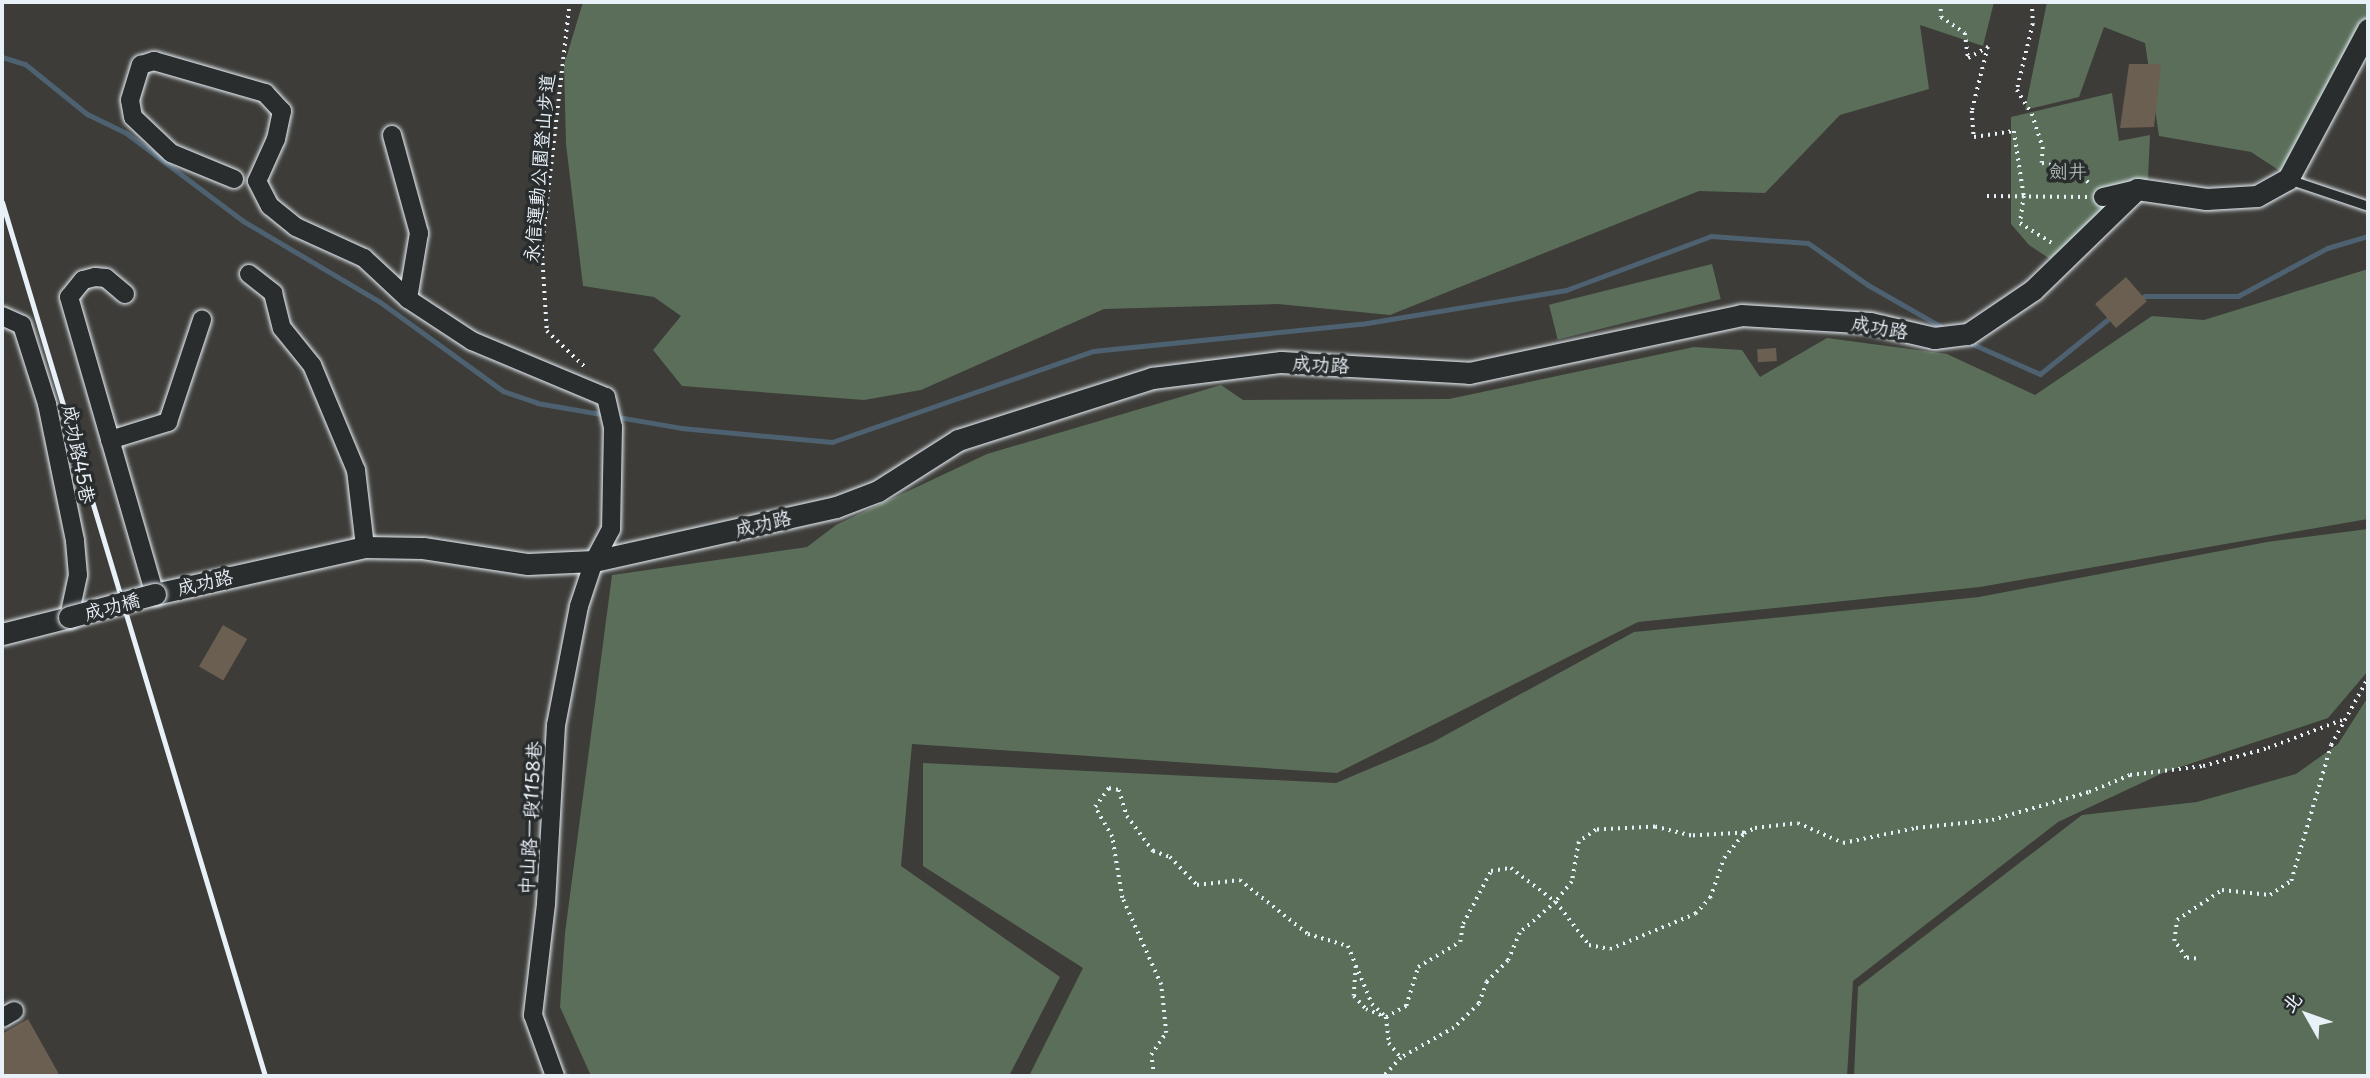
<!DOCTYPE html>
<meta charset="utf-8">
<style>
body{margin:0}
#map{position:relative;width:2370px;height:1078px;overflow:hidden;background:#3d3c38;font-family:"Playpen Sans","LXGW WenKai TC",sans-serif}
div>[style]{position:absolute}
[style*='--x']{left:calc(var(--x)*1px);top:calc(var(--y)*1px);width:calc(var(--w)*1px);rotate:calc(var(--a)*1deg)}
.green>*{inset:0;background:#5a6e59;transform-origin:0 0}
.stream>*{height:5px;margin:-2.5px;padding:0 2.5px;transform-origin:2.5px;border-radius:2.5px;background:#4d6170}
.building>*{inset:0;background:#6a5f51;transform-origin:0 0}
.path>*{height:3.5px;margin-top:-1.75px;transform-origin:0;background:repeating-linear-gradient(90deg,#e8f1f8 0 2px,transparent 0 7px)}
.roads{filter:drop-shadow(0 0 2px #e8f1f8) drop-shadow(0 0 2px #e8f1f8)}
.service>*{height:9px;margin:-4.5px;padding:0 4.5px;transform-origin:4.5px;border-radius:4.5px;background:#2a2d2e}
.minor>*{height:18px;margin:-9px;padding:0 9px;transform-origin:9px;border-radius:9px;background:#2a2d2e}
.tertiary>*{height:21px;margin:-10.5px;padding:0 10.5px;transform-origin:10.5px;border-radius:10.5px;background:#2a2d2e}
.rail>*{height:5px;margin:-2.5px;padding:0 2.5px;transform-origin:2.5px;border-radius:2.5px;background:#e8f1f8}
.bridges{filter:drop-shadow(0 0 2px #e8f1f8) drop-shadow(0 0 2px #e8f1f8)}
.tertiary-bridge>*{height:21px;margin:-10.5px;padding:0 10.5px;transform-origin:10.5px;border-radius:10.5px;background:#2a2d2e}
span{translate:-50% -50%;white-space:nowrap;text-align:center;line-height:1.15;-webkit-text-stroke:7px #2a2d2e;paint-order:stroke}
.street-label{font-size:19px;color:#e8f1f8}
.park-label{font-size:19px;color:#a8b6b0}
.frame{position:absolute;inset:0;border:4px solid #e8f1f8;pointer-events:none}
.north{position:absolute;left:2272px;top:980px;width:70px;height:70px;-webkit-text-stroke:5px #2a2d2e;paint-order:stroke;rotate:310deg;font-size:19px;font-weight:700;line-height:28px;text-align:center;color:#e8f1f8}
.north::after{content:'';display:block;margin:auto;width:24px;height:32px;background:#e8f1f8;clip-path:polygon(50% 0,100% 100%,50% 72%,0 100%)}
</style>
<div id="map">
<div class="green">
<i style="clip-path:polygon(583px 2px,1994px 2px,1983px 46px,1920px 25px,1929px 89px,1840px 115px,1765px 193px,1699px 191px,1390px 315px,1278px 304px,1104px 309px,921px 390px,864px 400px,682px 386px,653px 350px,681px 316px,654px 297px,583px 286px,566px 144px,564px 65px)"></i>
<i style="clip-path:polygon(2047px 2px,2368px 2px,2368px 25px,2289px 177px,2251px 152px,2159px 136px,2145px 43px,2104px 27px,2079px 97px,2025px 110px)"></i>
<i style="clip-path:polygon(2112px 93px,2119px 141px,2150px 135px,2148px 179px,2053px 261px,2029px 245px,2011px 224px,2011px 117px)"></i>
<i style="left:1712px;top:264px;width:36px;height:168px;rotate:76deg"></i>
<i style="clip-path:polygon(2368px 269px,2368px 519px,1980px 587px,1638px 622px,1337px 773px,912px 744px,901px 866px,1060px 977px,1009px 1076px,591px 1076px,560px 1007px,565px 933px,612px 575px,807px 547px,836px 525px,987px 454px,1221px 385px,1243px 400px,1449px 399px,1694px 347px,1742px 350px,1760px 377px,1827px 338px,1947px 354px,2035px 395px,2152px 316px,2204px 320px)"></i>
<i style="clip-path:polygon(2368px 529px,2368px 671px,2328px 718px,2165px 772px,2058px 822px,1853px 981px,1847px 1076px,1029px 1076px,1083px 968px,923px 866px,923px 763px,1336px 783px,1433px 742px,1634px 632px,1979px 597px,2267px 542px)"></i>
<i style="clip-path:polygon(2368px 697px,2368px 1076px,1854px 1076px,1858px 987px,2082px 815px,2197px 802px,2296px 774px,2338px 744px)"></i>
</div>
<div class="stream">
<i style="--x:2;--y:57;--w:24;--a:17"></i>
<i style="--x:25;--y:64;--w:80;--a:38.9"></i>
<i style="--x:87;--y:114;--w:43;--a:26"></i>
<i style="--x:126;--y:133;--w:146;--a:36.9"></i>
<i style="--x:243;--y:221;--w:159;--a:30.6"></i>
<i style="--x:380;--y:302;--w:152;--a:35.9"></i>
<i style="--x:503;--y:391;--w:36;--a:19"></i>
<i style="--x:537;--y:403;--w:146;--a:9.8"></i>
<i style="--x:681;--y:428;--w:152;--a:5.3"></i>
<i style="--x:832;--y:442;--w:276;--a:-19.2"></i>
<i style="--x:1093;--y:351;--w:269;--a:-5.8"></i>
<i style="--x:1361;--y:324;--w:208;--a:-9.4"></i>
<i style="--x:1566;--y:290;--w:155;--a:-20.4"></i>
<i style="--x:1711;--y:236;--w:97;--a:4.1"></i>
<i style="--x:1808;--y:243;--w:73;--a:35"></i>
<i style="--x:1868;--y:285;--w:91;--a:29.7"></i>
<i style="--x:2138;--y:300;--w:8;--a:-30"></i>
<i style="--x:2145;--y:296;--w:93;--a:0"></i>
<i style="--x:2238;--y:296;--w:101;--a:-28.3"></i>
<i style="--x:2327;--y:248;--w:43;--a:-16.3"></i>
<i style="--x:1968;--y:342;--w:79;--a:24"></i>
<i style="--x:2040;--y:374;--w:92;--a:-38.9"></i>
</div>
<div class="building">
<i style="clip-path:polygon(2129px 64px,2161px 64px,2154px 127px,2120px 128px)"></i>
<i style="left:2126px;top:277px;width:32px;height:41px;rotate:49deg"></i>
<i style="left:1776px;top:348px;width:13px;height:19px;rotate:86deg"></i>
<i style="left:223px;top:625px;width:28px;height:48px;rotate:30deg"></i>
<i style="clip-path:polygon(28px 1019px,60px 1076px,2px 1076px,2px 1034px)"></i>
</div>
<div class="path">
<i style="--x:570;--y:2;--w:249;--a:96.5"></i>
<i style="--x:542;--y:249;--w:82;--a:86.5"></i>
<i style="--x:547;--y:331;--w:55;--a:43.5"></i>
<i style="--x:1941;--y:2;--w:15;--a:90"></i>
<i style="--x:1941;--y:17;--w:29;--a:34"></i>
<i style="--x:1965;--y:33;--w:25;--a:83"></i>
<i style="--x:1968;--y:58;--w:23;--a:-29"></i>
<i style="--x:1988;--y:47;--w:66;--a:104"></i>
<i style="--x:1972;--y:111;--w:26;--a:86"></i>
<i style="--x:1974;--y:137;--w:40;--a:-8.5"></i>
<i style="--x:2014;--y:131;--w:66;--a:81.3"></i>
<i style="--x:2024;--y:196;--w:27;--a:98"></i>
<i style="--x:2020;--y:223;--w:39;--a:32"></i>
<i style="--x:2032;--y:2;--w:22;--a:87"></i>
<i style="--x:2033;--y:24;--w:68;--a:103.6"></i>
<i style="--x:2017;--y:90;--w:28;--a:58"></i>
<i style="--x:2032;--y:114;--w:35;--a:72"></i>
<i style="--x:2043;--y:147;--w:16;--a:94"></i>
<i style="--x:2042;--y:163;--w:36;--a:13"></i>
<i style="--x:2077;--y:171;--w:20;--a:45"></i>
<i style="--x:1987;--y:196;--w:100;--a:0.6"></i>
<i style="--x:1744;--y:833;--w:53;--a:176.8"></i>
<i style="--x:1691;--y:836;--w:37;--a:-166"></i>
<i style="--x:1655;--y:827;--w:59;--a:177.1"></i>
<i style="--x:1596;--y:830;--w:21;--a:145"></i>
<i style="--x:1579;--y:842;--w:41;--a:99.9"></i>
<i style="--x:1572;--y:882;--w:26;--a:129"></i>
<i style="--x:1556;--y:902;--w:54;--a:52.5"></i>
<i style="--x:1589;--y:945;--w:21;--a:11"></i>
<i style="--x:1610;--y:949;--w:92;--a:-22.4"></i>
<i style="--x:1695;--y:914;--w:22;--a:-47"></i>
<i style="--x:1710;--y:898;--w:42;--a:-70.7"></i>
<i style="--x:1724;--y:858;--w:32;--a:-51"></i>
<i style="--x:1744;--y:833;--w:12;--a:-24"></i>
<i style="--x:1755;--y:828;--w:43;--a:-6.6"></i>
<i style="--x:1798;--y:823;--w:49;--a:24"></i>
<i style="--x:1843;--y:843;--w:75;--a:-11.6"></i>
<i style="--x:1916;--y:828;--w:76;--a:-6"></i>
<i style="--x:1992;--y:820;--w:101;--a:-16.1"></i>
<i style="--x:2089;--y:792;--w:44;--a:-22.5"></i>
<i style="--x:2130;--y:775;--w:74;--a:-7"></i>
<i style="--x:2203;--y:766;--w:67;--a:-15.5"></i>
<i style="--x:2268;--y:748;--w:79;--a:-20.7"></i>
<i style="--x:2196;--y:959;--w:10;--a:-174"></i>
<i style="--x:2186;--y:958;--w:21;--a:-125"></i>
<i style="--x:2174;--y:941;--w:21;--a:-82"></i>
<i style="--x:2177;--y:920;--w:54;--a:-33.7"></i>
<i style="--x:2222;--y:890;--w:48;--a:5.9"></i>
<i style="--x:2270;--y:895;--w:25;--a:-34"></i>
<i style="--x:2291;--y:881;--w:142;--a:-73.6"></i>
<i style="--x:2331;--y:745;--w:77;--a:-61.1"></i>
<i style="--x:1356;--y:966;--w:30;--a:94"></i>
<i style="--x:1354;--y:996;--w:18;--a:47"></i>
<i style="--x:1366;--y:1009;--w:22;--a:22"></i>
<i style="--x:1386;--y:1017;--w:26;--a:83"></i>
<i style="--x:1389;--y:1043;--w:19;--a:51"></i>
<i style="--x:1154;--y:1076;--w:21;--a:-98"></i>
<i style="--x:1151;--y:1055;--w:27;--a:-56"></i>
<i style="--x:1166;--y:1033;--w:48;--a:-95.9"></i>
<i style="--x:1161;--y:985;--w:95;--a:-114.1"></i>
<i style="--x:1122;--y:898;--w:62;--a:-99.3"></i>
<i style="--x:1112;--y:837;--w:34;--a:-120"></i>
<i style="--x:1095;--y:807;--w:24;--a:-54"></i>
<i style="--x:1109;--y:788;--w:10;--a:11"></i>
<i style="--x:1119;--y:790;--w:27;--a:73"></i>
<i style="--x:1127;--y:816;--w:44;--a:53.4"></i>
<i style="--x:1153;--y:851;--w:18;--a:19"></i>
<i style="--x:1170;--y:857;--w:39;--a:46"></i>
<i style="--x:1197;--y:885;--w:43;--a:-6.6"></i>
<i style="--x:1240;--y:880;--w:87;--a:38.5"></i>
<i style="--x:1308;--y:934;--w:42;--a:16.7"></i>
<i style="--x:1348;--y:946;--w:63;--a:67.5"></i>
<i style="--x:1372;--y:1004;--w:19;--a:43"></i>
<i style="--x:1386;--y:1017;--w:23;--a:-29"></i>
<i style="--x:1406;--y:1006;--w:41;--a:-72.9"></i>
<i style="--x:1418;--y:967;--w:49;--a:-30.8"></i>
<i style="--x:1460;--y:942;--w:18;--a:-81"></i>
<i style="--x:1463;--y:924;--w:60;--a:-62.2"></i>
<i style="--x:1491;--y:871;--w:20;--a:-9"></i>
<i style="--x:1511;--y:868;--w:56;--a:37.1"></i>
<i style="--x:1556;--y:902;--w:48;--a:139.3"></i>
<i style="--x:1520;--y:933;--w:30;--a:113"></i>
<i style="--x:1508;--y:961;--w:30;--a:135"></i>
<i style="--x:1487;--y:982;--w:23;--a:110"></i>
<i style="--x:1479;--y:1004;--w:35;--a:136"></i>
<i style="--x:1454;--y:1028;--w:61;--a:150.5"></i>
<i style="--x:1401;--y:1058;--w:25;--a:133"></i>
</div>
<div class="roads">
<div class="service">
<i style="--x:2288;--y:179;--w:84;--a:18.6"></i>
</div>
<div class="minor">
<i style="--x:392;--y:135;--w:102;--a:74.6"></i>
<i style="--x:419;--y:233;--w:67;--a:99.5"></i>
<i style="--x:234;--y:179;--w:68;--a:-157.6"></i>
<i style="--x:171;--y:153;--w:52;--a:-136.5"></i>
<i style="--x:133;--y:117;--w:17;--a:-100"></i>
<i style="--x:130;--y:100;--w:37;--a:-73"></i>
<i style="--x:141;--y:65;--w:14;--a:-17"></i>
<i style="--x:154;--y:61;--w:116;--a:16.1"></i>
<i style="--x:265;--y:93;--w:25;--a:47"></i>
<i style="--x:282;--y:111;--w:29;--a:102"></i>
<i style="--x:276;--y:139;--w:46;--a:114.3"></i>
<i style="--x:257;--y:181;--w:28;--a:63"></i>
<i style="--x:270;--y:206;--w:33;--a:39"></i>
<i style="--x:296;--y:227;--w:75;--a:24.5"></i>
<i style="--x:364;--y:258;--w:60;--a:43"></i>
<i style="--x:408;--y:299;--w:77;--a:33.3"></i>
<i style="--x:472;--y:341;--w:145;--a:22.7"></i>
<i style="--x:606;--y:397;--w:31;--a:77"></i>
<i style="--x:613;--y:427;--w:102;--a:91.1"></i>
<i style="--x:611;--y:529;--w:36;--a:118"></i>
<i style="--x:594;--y:561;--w:47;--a:108.4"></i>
<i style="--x:579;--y:606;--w:121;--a:100.9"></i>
<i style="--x:556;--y:725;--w:179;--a:93.2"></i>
<i style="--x:546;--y:904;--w:112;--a:96.7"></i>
<i style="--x:533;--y:1015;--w:65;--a:70.2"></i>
<i style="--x:2103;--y:197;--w:35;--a:-13"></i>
<i style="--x:249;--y:274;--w:31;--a:38"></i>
<i style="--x:273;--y:293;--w:36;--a:76"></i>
<i style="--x:282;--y:328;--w:48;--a:51"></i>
<i style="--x:312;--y:365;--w:114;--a:67.3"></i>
<i style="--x:356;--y:470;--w:78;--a:83.3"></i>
<i style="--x:125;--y:294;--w:25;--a:-140"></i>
<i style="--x:106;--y:278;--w:11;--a:-175"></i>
<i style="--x:95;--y:277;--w:12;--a:166"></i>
<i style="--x:83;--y:280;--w:22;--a:129"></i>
<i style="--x:69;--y:297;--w:309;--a:73.9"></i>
<i style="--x:2;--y:316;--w:22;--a:24"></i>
<i style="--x:22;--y:325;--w:83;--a:72.4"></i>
<i style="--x:47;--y:404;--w:140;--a:78.4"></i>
<i style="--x:75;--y:541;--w:34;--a:85"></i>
<i style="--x:78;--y:575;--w:43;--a:102.1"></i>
<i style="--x:110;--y:440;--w:61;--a:-17.2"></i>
<i style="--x:168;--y:422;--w:108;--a:-71.6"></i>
<i style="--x:2;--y:1018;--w:14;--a:-30"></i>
</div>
<div class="tertiary">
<i style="--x:155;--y:594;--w:215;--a:-12.6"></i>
<i style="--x:365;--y:547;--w:58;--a:1"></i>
<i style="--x:423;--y:548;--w:106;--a:8.7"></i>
<i style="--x:528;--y:564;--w:66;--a:-2.6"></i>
<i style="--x:594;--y:561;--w:248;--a:-12.6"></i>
<i style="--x:836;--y:507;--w:45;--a:-20.9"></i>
<i style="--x:878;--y:491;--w:95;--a:-32.5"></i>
<i style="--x:958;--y:440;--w:204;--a:-17.7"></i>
<i style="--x:1152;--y:378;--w:130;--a:-7.1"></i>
<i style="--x:1281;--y:362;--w:188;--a:3.3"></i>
<i style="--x:1469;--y:373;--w:278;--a:-12"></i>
<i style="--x:1741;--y:315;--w:129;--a:3.5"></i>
<i style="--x:1870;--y:323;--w:66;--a:13.2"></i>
<i style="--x:1934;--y:338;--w:34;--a:-7"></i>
<i style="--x:1968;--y:334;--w:78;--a:-34.1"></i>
<i style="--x:2033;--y:290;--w:145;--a:-44.2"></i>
<i style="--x:2137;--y:189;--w:70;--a:8.2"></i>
<i style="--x:2206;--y:199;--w:51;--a:-3.4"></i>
<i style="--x:2257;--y:196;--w:35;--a:-29"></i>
<i style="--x:2288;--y:179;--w:170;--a:-61.9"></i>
<i style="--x:2;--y:634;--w:69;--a:-14.2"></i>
</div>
</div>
<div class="rail">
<i style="--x:2;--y:202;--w:913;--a:73.25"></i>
</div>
<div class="bridges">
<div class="tertiary-bridge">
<i style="--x:69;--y:617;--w:89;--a:-15"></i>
</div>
</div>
<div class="street-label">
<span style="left:539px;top:168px;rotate:-85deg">永信運動公園登山步道</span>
<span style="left:1880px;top:327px;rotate:10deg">成功路</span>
<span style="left:1321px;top:364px;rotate:3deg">成功路</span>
<span style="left:79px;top:454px;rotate:79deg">成功路45巷</span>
<span style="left:763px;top:523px;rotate:-13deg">成功路</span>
<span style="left:205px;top:582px;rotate:-13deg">成功路</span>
<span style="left:112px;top:606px;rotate:-15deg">成功橋</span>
<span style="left:530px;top:818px;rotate:-87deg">中山路一段1158巷</span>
</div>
<div class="park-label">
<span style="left:2068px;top:171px">劍井</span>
</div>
<div class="frame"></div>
<div class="north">北</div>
</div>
